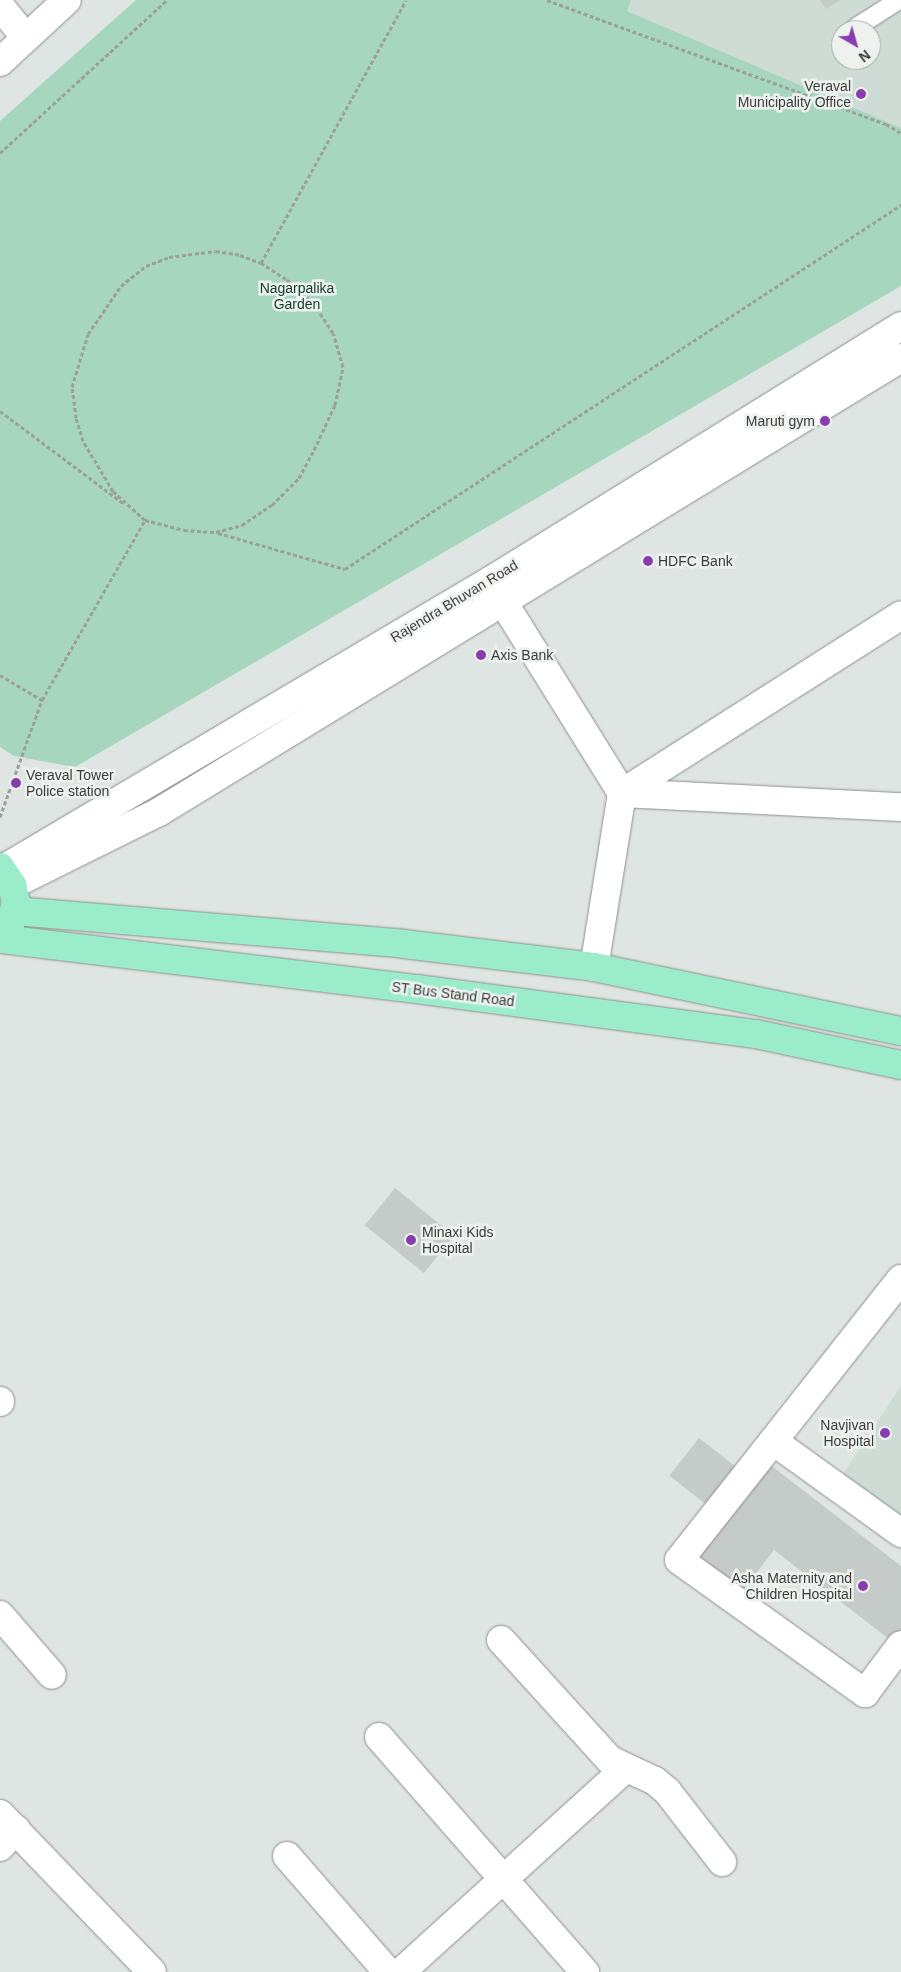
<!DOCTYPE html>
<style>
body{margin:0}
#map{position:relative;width:901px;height:1972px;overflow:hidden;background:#dfe5e2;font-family:Helvetica,sans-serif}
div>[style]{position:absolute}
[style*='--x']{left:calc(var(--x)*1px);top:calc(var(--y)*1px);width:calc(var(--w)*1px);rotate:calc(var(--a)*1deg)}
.built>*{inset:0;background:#cfdcd5}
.green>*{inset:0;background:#a7d6be}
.building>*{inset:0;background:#c5cbc8;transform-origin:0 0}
.path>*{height:3px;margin-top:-1.5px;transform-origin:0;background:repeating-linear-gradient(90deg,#9ba09d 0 4px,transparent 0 6.5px)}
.roads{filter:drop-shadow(0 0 1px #8c918e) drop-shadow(0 0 1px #8c918e)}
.service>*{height:18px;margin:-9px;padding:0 9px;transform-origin:9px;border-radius:9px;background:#fff}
.minor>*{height:28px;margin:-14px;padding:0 14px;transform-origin:14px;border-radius:14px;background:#fff}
.tertiary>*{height:28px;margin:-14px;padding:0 14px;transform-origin:14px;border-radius:14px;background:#fff}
.primary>*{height:28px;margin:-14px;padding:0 14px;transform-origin:14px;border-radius:14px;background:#9becca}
.dots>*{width:14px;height:14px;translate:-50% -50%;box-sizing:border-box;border:2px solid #edf2ef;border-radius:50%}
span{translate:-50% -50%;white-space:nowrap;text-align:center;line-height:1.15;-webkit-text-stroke:5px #edf2ef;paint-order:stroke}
.poi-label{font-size:14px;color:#3a3c3b}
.right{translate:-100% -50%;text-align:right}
.left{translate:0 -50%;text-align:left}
.park-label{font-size:14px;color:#133b2b}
.street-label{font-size:14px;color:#3a3c3b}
.north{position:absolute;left:831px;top:20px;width:50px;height:50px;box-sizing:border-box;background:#edf2ef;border:1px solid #a5a9a7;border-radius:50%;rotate:142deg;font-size:14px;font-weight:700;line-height:20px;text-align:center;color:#3a3c3b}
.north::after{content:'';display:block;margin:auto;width:18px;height:22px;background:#893cae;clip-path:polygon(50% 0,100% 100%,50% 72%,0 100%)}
</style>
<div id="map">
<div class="built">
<i style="clip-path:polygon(evenodd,631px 0,901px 0,901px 128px,627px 11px,631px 0,841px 30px,871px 30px,871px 60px,841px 60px,841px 30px)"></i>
<i style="clip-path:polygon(901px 1386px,901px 1522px,839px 1480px)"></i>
</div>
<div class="green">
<i style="clip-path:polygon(136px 0,631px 0,627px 11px,901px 128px,901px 286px,75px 767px,14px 756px,0 747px,0 121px)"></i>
</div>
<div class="building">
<i style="clip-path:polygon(820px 0,841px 0,826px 9px)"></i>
<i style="left:395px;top:1188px;width:76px;height:48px;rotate:39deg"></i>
<i style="left:699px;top:1438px;width:54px;height:48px;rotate:38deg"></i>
<i style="clip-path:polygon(768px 1463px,901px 1566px,901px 1633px,894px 1643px,774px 1550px,743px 1590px,697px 1554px)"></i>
</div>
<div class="path">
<i style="--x:547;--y:0;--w:361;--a:20.1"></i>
<i style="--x:886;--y:124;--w:17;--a:31"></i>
<i style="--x:0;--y:153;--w:226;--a:-42.5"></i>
<i style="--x:0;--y:411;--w:154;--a:36.8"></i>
<i style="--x:145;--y:520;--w:43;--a:-137.8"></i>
<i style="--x:113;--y:491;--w:58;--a:-121"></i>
<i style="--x:83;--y:441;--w:24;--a:-107"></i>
<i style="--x:76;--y:418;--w:31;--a:-97"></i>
<i style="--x:72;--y:387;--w:55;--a:-73.2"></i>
<i style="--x:88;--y:334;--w:58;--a:-55.5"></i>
<i style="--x:121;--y:286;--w:32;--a:-39"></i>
<i style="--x:146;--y:266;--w:25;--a:-21"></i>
<i style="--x:169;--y:257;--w:47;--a:-7.3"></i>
<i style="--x:216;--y:251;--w:24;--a:9"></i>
<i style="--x:240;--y:255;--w:22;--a:21"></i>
<i style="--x:218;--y:533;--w:132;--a:15.8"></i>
<i style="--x:345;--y:569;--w:665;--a:-33.21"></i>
<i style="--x:0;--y:675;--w:49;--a:30.8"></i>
<i style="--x:0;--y:817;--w:124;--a:-70.3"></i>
<i style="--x:42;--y:700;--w:207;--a:-60.2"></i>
<i style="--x:145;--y:520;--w:40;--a:14.4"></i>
<i style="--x:184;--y:530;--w:32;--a:4"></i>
<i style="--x:216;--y:532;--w:27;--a:-15"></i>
<i style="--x:242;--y:525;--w:36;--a:-34"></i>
<i style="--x:272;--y:505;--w:38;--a:-45"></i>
<i style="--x:299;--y:478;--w:32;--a:-62"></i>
<i style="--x:314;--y:450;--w:50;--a:-65"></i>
<i style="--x:335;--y:405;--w:39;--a:-78"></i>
<i style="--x:343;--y:367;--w:35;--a:-106"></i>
<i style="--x:333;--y:333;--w:35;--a:-123"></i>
<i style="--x:314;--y:304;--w:38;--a:-138"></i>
<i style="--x:286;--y:279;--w:30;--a:-147"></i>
<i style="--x:261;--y:263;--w:300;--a:-61.1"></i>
</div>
<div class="roads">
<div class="service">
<i style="--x:855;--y:28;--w:52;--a:-32.5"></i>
</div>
<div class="minor">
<i style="--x:0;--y:6;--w:41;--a:50.9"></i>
<i style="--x:490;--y:581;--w:250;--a:58.1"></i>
<i style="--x:622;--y:793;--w:176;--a:99.1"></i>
<i style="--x:622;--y:793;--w:331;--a:-32.5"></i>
<i style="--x:622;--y:793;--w:279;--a:2.9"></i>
<i style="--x:901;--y:1279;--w:358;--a:128.3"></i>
<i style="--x:679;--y:1560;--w:229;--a:35.6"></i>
<i style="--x:865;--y:1693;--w:60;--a:-53.1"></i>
<i style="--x:0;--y:1401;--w:1;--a:90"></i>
<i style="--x:773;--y:1441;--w:158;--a:35.7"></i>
<i style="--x:0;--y:1615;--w:79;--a:49.1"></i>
<i style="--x:501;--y:1640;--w:162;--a:47.8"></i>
<i style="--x:610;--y:1760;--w:50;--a:25"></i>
<i style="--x:655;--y:1781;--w:16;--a:40"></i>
<i style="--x:667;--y:1791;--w:90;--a:52.2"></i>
<i style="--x:379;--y:1737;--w:313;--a:48.8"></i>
<i style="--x:0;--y:1847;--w:24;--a:-48"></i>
<i style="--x:287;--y:1856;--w:154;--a:49"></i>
<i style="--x:401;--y:1972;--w:302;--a:-42.2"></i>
</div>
<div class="tertiary">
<i style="--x:0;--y:62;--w:91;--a:-42.8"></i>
<i style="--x:3;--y:869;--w:566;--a:-30.6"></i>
<i style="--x:490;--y:581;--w:484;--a:-31.8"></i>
<i style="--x:12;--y:885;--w:164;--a:-26.4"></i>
<i style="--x:159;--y:812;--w:870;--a:-31.46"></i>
<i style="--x:0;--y:1814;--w:219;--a:46.1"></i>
</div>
<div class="primary">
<i style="--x:0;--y:867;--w:22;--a:56"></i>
<i style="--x:12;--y:885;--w:17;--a:77"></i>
<i style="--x:16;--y:902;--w:27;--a:105"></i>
<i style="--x:15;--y:911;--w:390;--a:4.8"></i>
<i style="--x:404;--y:944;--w:191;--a:6.9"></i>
<i style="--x:594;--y:967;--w:314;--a:11.8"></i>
<i style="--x:2;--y:939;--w:418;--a:6.9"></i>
<i style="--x:417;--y:989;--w:342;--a:7.6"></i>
<i style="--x:756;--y:1034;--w:148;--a:12.1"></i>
</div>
</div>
<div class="dots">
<i style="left:861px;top:94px;background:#893cae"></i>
<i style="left:825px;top:421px;background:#893cae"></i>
<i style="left:648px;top:561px;background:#893cae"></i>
<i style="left:481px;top:655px;background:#893cae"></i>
<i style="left:16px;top:783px;background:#893cae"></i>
<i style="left:411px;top:1240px;background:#893cae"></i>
<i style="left:885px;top:1433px;background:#893cae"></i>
<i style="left:863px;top:1586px;background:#893cae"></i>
</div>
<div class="poi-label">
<span class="right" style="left:851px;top:94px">Veraval<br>Municipality Office</span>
<span class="right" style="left:815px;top:421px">Maruti gym</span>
<span class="left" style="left:658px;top:561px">HDFC Bank</span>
<span class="left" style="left:491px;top:655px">Axis Bank</span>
<span class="left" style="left:26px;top:783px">Veraval Tower<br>Police station</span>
<span class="left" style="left:422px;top:1240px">Minaxi Kids<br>Hospital</span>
<span class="right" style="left:874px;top:1433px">Navjivan<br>Hospital</span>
<span class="right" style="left:852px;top:1586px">Asha Maternity and<br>Children Hospital</span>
</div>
<div class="park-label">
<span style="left:297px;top:296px">Nagarpalika<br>Garden</span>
</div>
<div class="street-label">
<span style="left:454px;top:601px;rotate:-31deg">Rajendra Bhuvan Road</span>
<span style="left:453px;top:994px;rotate:7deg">ST Bus Stand Road</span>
</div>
<div class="north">N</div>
</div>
